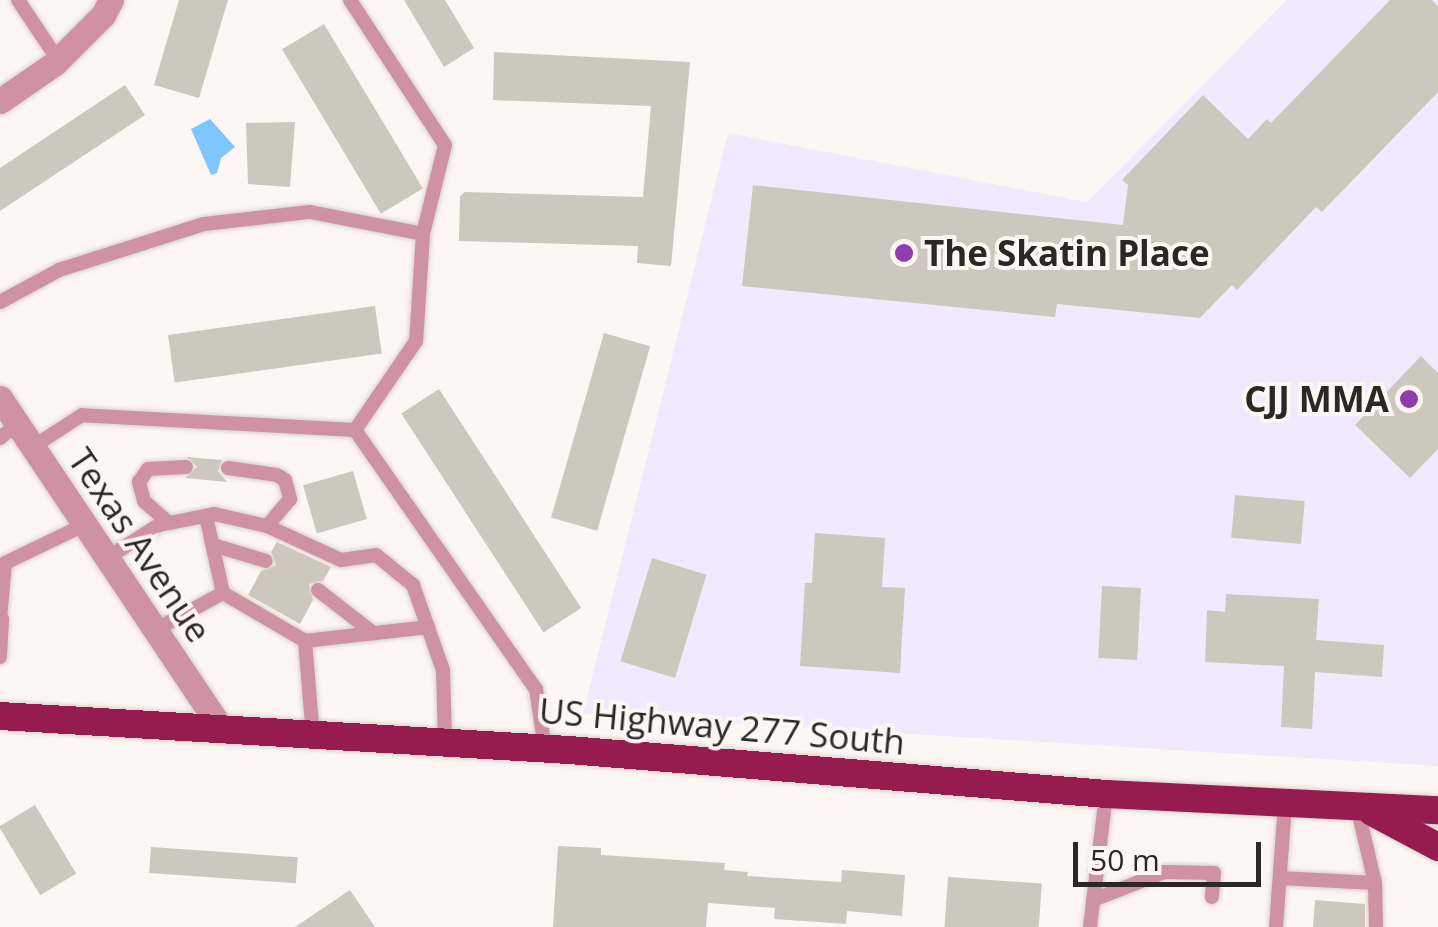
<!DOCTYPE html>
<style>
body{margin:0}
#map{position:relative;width:1438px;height:927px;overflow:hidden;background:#fdf6f2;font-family:"Open Sans",sans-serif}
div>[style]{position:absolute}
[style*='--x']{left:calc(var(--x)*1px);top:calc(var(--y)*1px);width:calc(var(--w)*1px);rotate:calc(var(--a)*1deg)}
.commercial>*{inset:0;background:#f3e9fe}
.water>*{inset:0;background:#7dc7fe}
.building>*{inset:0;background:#cec7bd;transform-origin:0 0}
.roads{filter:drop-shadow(0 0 2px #d7d1cd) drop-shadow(0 0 2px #d7d1cd)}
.service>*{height:14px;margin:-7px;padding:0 7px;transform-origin:7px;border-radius:7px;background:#cf92a2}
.minor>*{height:25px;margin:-12.5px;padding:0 12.5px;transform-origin:12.5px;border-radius:12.5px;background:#cf92a2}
.tertiary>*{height:25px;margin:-12.5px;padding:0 12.5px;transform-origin:12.5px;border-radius:12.5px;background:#cf92a2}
.trunk>*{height:28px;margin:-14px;padding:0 14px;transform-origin:14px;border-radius:14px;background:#961c50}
.dots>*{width:28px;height:28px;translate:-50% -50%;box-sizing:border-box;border:5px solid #fdf6f2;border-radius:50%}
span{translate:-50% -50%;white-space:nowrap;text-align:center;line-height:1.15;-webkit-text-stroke:8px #fdf6f2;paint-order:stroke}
.poi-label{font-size:35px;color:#2c2725;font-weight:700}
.left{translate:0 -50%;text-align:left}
.right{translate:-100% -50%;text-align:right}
.street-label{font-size:35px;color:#2c2725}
.scale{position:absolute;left:1073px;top:842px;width:188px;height:45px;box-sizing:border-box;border:5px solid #2c2725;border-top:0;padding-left:12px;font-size:30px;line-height:35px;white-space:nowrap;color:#2c2725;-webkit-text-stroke:8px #fdf6f2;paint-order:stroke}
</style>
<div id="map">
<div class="commercial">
<i style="clip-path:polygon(1287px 0,1438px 0,1438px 766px,583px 714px,728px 133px,1087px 202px)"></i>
</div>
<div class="water">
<i style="clip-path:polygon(210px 119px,235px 147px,221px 158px,217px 173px,211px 175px,191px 129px)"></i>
</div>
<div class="building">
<i style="clip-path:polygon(179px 0,228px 0,199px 98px,154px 85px)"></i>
<i style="clip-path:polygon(404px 0,445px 0,474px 48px,444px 67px)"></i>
<i style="clip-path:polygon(1390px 0,1432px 0,1438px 6px,1438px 92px,1322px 212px,1316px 207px,1237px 290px,1232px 285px,1200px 318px,1057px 304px,1055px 317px,742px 286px,753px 185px,1123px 225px,1128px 185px,1122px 180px,1203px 95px,1248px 139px,1267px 119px,1271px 123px)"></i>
<i style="left:324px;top:24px;width:192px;height:49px;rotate:59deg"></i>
<i style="clip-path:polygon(494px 52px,690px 62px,671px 266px,637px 263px,638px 246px,459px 241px,460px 196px,465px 192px,643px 197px,651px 106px,493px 100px)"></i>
<i style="clip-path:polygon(125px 85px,145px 115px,0 211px,0 168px)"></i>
<i style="clip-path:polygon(295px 122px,290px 187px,248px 184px,246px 123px)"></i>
<i style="left:375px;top:306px;width:48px;height:209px;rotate:82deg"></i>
<i style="left:604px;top:333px;width:48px;height:192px;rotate:16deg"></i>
<i style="clip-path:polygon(1421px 356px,1438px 373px,1438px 449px,1410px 478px,1355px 425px)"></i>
<i style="left:439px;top:389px;width:261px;height:45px;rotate:57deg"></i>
<i style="clip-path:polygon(187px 457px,222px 460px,218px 471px,227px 482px,185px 478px,197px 467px)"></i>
<i style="left:353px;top:471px;width:50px;height:52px;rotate:74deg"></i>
<i style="left:1235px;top:495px;width:70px;height:43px;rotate:5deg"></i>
<i style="clip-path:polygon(815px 533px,885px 538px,882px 587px,905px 588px,900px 673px,800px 666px,805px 583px,812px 583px)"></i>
<i style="clip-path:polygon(277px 542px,331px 567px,323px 581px,309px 584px,313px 600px,300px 624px,248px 595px,261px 571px,276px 565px,271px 552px)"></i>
<i style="left:652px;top:558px;width:57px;height:108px;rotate:17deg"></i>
<i style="left:1102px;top:586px;width:39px;height:72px;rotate:3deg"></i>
<i style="clip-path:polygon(1226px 594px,1319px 599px,1316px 640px,1384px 645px,1382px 677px,1315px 672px,1312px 729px,1281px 727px,1284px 666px,1205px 662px,1207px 610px,1225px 612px)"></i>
<i style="left:35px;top:805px;width:80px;height:42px;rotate:59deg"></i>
<i style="clip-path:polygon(558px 846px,601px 848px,601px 855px,725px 863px,724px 870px,748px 872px,747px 876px,841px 882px,842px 870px,905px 875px,902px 916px,847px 911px,846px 924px,774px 919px,775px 908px,708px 903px,706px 927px,553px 927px)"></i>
<i style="left:151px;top:847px;width:147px;height:26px;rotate:4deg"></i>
<i style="left:948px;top:877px;width:94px;height:50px;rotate:4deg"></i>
<i style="clip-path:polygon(350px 890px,375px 927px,295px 927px)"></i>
<i style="clip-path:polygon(1315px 900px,1365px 904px,1365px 927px,1313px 927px)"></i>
</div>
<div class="roads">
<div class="service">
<i style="--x:18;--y:0;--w:72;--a:56.3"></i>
<i style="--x:350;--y:0;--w:173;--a:56.8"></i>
<i style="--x:445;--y:145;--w:92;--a:103.9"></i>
<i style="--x:0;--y:302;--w:67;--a:-28.5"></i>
<i style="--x:59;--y:270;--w:152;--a:-17.6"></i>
<i style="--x:204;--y:224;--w:107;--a:-6.5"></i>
<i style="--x:310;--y:212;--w:115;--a:11"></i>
<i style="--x:423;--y:234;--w:107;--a:93.7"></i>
<i style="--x:416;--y:341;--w:108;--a:124.4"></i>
<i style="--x:355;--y:430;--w:273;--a:-176.9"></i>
<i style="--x:82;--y:415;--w:59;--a:146.9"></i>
<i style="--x:355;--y:430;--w:316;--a:55.1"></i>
<i style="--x:536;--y:689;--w:61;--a:81.5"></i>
<i style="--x:0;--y:438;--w:22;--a:-39"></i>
<i style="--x:228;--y:468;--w:49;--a:8.1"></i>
<i style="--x:277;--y:475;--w:9;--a:32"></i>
<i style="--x:285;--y:480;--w:20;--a:75"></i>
<i style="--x:290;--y:499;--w:35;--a:130"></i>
<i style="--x:206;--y:516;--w:79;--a:77.6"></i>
<i style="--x:169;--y:523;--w:33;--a:-139"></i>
<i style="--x:144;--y:501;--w:20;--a:-105"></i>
<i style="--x:139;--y:482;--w:16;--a:-55"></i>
<i style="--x:148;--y:469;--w:38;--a:-3"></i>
<i style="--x:213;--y:545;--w:55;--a:16.8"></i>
<i style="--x:107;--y:558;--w:62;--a:-32.4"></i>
<i style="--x:159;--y:525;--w:56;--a:-11.3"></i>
<i style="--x:214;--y:514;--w:54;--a:12.8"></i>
<i style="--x:267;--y:526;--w:81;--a:24.7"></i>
<i style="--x:341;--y:560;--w:35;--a:-8"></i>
<i style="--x:376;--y:555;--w:48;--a:39"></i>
<i style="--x:413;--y:585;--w:90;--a:70.6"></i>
<i style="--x:443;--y:670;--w:73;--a:88.4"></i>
<i style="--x:318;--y:590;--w:70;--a:38"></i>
<i style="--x:0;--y:619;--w:56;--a:-84.9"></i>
<i style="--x:5;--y:563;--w:88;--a:-25.7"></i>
<i style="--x:155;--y:630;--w:77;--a:-28.6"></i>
<i style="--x:223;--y:593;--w:95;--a:30.3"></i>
<i style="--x:305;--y:641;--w:95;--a:85.2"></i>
<i style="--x:305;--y:641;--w:124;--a:-6.5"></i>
<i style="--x:0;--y:657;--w:38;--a:-87"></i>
<i style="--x:1280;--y:878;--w:95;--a:3"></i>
<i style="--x:1375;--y:883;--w:79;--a:-103.2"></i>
<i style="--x:1375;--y:883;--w:44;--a:88.7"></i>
<i style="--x:1093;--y:900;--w:76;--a:-21.5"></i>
<i style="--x:1164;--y:872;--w:50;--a:1.1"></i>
<i style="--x:1214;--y:873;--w:24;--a:95"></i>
<i style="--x:1090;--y:927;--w:134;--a:-83.1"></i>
<i style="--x:1276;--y:927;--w:124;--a:-85.8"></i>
</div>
<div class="minor">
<i style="--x:0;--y:101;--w:67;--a:-34.6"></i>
<i style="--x:55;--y:63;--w:68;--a:-45"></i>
<i style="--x:103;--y:15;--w:17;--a:-62"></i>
</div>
<div class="tertiary">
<i style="--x:0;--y:398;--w:399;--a:56.2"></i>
</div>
<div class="trunk">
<i style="--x:0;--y:716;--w:570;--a:3.42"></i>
<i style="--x:569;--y:750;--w:539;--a:4.68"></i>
<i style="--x:1106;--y:794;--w:332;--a:2.8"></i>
<i style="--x:1372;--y:812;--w:75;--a:27.9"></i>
</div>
</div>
<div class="dots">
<i style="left:904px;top:253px;background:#8d3dac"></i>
<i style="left:1409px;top:399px;background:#8d3dac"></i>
</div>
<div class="poi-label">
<span class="left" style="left:924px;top:253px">The Skatin Place</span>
<span class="right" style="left:1389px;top:399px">CJJ MMA</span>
</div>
<div class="street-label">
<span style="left:140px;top:545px;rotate:56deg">Texas Avenue</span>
<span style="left:722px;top:726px;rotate:5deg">US Highway 277 South</span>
</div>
<div class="scale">50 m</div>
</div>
